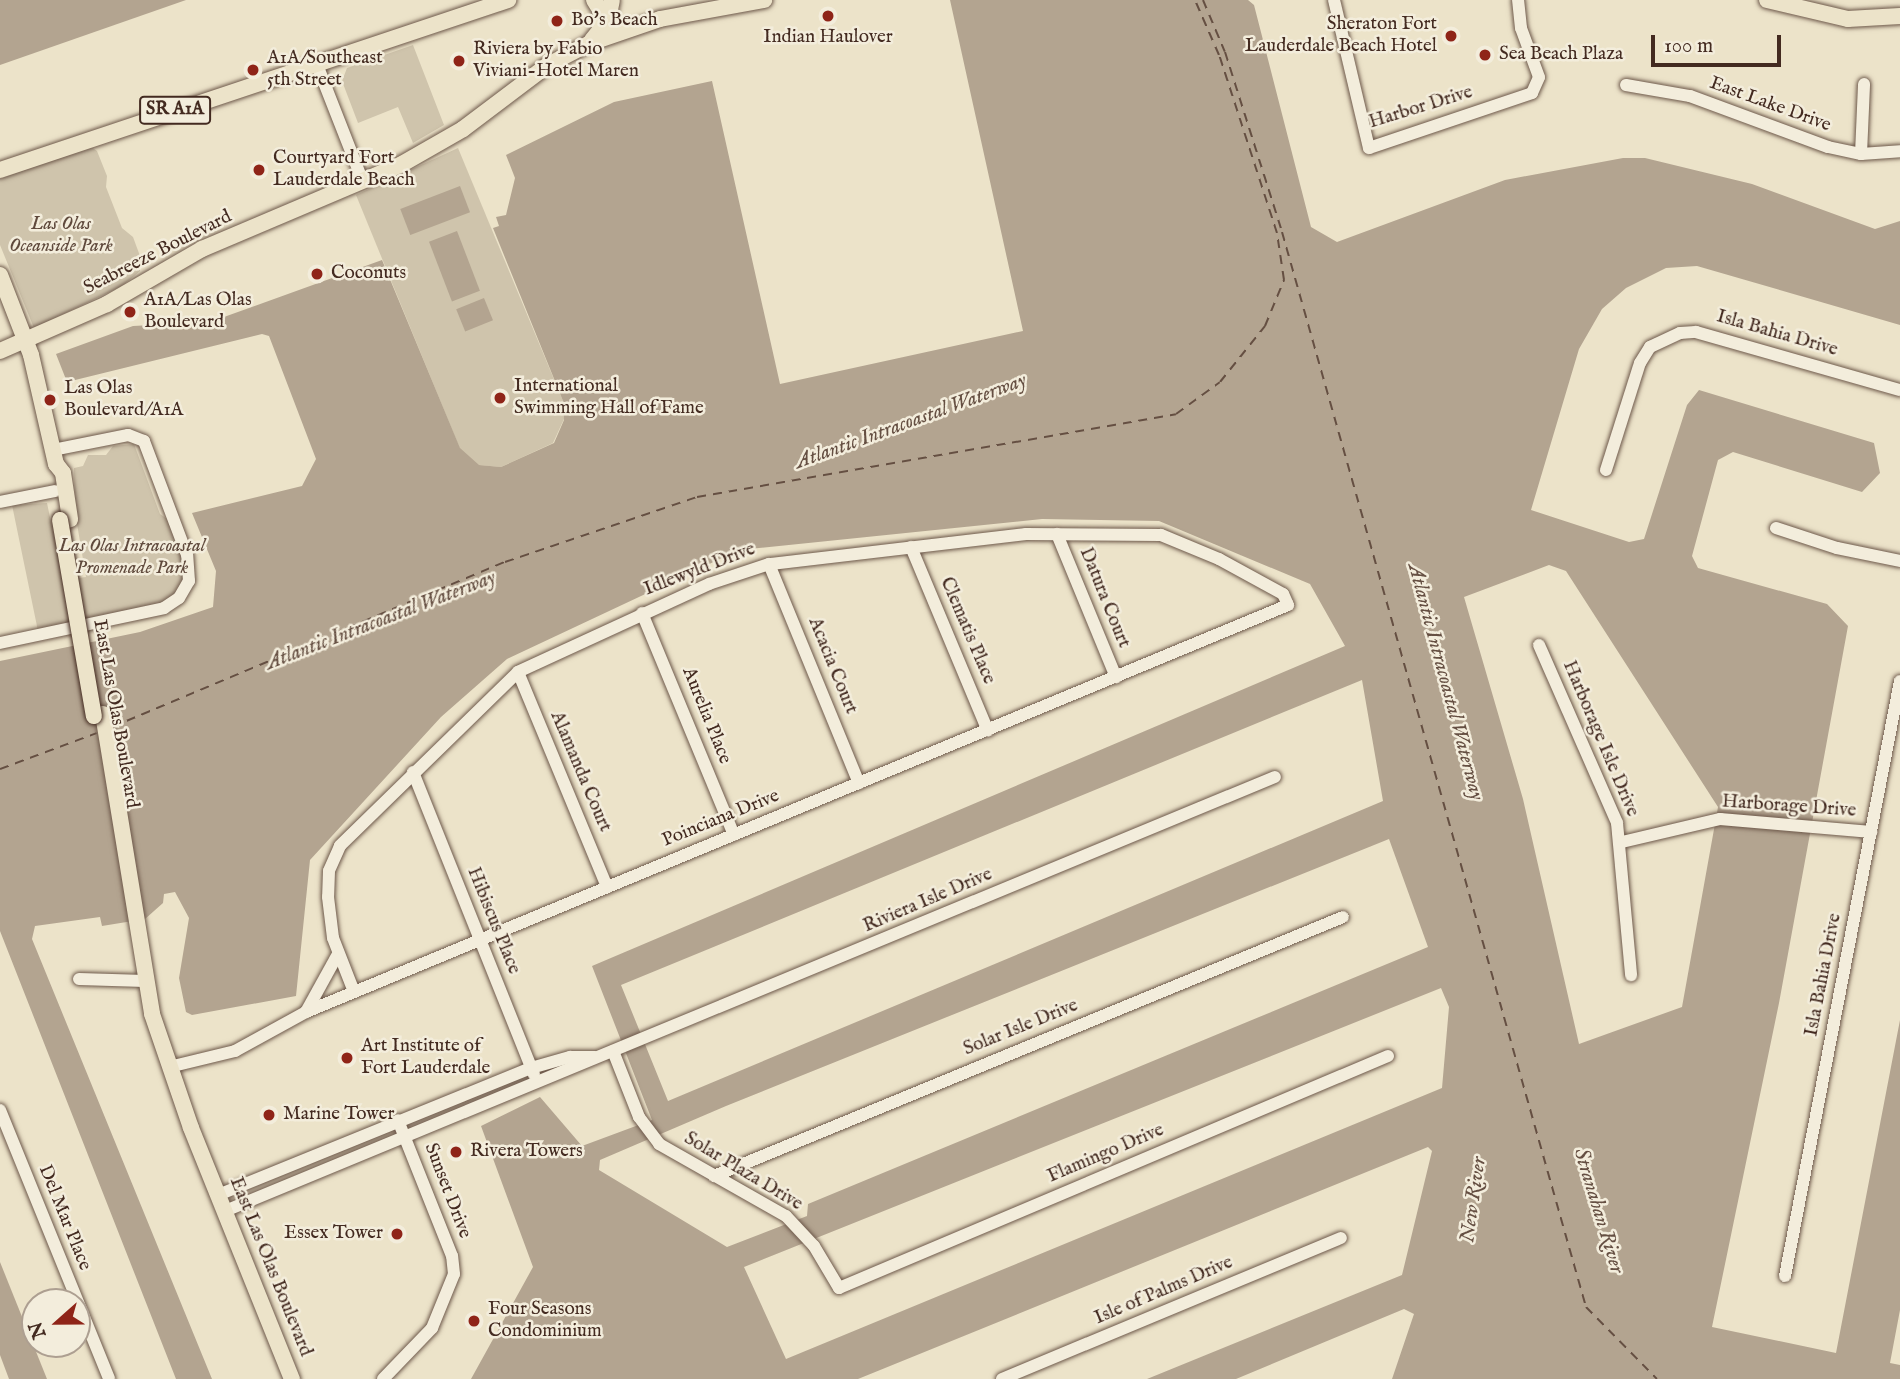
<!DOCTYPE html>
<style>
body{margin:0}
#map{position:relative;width:1900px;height:1379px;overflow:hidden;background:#ece3c9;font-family:"IM FELL English",serif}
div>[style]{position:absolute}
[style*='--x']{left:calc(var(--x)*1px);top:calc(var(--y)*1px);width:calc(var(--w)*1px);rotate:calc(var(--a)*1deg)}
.green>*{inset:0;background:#cfc4ac}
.water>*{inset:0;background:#b3a490;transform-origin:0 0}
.ferry>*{height:2px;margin-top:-1px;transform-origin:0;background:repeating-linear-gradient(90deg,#654f42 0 9px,transparent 0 16px)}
.roads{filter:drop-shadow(0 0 2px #6d584a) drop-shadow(0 0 2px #6d584a)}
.minor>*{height:12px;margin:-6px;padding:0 6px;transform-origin:6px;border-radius:6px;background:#f3eddc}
.major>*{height:16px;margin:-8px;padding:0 8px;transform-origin:8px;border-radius:8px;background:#ece3c9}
.bridges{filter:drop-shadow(0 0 2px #432a20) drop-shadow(0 0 2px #432a20)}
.major-bridge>*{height:16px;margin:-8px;padding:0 8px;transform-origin:8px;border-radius:8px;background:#ece3c9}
.dots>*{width:19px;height:19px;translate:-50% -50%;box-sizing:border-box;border:4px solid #f3eddc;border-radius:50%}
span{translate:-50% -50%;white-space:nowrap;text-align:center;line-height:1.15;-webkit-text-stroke:5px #f3eddc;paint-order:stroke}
.shield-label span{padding:2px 5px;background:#f3eddc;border:2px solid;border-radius:5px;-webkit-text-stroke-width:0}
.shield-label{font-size:18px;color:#432a20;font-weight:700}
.poi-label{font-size:19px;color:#432a20}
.left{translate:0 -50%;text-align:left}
.right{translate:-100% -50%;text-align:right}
.street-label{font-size:19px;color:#432a20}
.park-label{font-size:19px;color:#5f493c;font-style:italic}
.water-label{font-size:21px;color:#654f42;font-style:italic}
.north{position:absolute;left:21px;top:1288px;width:70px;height:70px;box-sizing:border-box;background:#f3eddc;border:2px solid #ad9f91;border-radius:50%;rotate:249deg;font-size:19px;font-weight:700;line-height:28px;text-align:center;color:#432a20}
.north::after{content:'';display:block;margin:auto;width:24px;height:32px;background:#8f2418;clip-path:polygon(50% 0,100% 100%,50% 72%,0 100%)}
.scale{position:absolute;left:1651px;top:35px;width:130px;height:32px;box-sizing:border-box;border:4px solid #432a20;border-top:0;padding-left:9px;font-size:21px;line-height:24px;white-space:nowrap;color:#432a20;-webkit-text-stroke:5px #f3eddc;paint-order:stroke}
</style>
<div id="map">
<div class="green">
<i style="clip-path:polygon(413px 45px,444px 125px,413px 143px,398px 107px,358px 123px,342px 81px,347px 68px)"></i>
<i style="clip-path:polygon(90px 146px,97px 151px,107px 176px,106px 187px,122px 228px,133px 237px,140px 256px,140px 271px,122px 286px,34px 328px,0 245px,0 179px)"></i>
<i style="clip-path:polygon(458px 148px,563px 401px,564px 419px,553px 443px,501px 467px,478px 465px,460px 449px,356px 195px)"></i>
<i style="clip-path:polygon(134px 444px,160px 514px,170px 521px,184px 556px,183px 587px,167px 602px,38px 631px,12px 505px,47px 503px,63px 580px,86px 577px,75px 512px,74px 468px,83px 466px,88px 455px,106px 455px,113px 446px)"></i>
</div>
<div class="water">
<i style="clip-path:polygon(0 0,186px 0,0 65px)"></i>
<i style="clip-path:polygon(evenodd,950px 0,1248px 0,1254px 5px,1311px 227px,1337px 242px,1505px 180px,1623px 158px,1645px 158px,1752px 184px,1875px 229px,1900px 221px,1900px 325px,1697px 266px,1666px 268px,1626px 288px,1602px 309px,1579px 349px,1531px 510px,1629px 542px,1644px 539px,1687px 405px,1699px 390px,1874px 443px,1880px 473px,1862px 492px,1733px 452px,1718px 460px,1692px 556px,1698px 568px,1827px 604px,1848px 626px,1779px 1003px,1712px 1327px,1836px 1353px,1900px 1020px,1900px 1310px,1890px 1363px,1900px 1365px,1900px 1379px,1392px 1379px,1414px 1314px,1404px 1309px,1236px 1379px,1147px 1379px,1402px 1275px,1432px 1151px,1428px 1147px,858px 1379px,471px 1379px,533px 1267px,481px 1126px,540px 1097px,582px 1146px,652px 1120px,592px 966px,1345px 646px,1310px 584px,1159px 521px,1042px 519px,739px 550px,507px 659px,441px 717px,310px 860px,296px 996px,192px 1015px,186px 1012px,179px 978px,189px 918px,175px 892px,164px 894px,163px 903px,145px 919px,102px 926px,100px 917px,35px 926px,32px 939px,212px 1379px,176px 1379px,0 931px,0 661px,140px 632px,213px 607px,216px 571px,192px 513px,302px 486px,316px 459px,269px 336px,262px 334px,67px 382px,56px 354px,133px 326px,210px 322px,382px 260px,460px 448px,479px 465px,501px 467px,554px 443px,564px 420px,563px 401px,493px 228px,499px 226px,496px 217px,506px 215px,515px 178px,506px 155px,614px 102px,712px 81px,780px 384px,1023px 331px,950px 0,1549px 565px,1566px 571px,1718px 807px,1682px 1007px,1579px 1044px,1523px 799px,1464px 597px,1549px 565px,950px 0,1362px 680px,1383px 801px,668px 1101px,621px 985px,1362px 680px,950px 0,1389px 839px,1428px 947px,808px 1204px,807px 1216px,727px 1247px,599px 1170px,600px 1160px,726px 1106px,1389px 839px,950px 0,1441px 988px,1449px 1007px,1442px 1088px,786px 1359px,744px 1267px,1441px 988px)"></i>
<i style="left:460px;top:186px;width:28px;height:64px;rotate:69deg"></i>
<i style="left:457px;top:231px;width:64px;height:30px;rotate:69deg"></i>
<i style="left:484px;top:298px;width:24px;height:30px;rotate:68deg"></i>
<i style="clip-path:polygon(0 1262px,47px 1379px,9px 1379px,0 1355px)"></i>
</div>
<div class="ferry">
<i style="--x:1203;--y:0;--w:56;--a:67.1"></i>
<i style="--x:1225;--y:52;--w:189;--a:72.4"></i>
<i style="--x:1282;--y:232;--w:1117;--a:74.21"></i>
<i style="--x:1586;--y:1307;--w:101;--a:45.4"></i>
<i style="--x:112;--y:727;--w:426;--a:-22.8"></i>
<i style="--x:505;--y:562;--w:203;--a:-18.7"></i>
<i style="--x:697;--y:497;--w:486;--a:-9.8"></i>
<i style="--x:1176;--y:414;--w:54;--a:-36"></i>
<i style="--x:1220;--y:382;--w:72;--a:-51.2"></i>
<i style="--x:1265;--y:326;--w:50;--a:-67.6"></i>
<i style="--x:1284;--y:280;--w:48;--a:-98.5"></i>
<i style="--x:1277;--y:233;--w:187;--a:-108"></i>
<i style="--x:1219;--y:55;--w:60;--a:-113.6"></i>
<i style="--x:0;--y:769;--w:103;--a:-20.4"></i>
</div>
<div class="roads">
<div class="minor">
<i style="--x:1334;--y:0;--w:152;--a:76.7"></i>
<i style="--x:1369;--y:148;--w:172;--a:-18.6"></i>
<i style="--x:1532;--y:93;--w:17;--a:-66"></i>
<i style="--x:1539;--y:77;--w:52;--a:-110.2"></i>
<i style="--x:1521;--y:28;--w:28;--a:-96"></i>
<i style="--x:316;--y:62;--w:129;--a:68.6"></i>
<i style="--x:1626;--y:85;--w:65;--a:9.8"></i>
<i style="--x:1690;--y:96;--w:147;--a:20.3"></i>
<i style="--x:1828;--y:147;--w:34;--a:12"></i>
<i style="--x:1861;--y:154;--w:39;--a:-4"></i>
<i style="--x:1861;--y:154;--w:70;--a:-87.5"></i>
<i style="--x:1606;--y:470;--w:112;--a:-72.4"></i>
<i style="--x:1640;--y:363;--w:19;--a:-58"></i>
<i style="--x:1650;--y:347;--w:33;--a:-25"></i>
<i style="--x:1680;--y:333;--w:16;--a:-4"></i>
<i style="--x:1696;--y:332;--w:212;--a:15.9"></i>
<i style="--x:0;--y:502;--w:56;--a:-11.3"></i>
<i style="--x:1776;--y:528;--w:64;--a:18.2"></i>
<i style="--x:1837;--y:548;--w:64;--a:11.7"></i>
<i style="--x:1057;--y:534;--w:155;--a:67.6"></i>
<i style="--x:911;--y:547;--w:199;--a:67.3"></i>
<i style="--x:769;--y:564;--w:237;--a:67.7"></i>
<i style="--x:642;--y:613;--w:240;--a:67.5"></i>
<i style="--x:0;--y:643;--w:168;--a:-12"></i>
<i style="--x:164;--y:608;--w:18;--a:-34"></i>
<i style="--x:179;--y:598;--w:20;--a:-60"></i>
<i style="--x:189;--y:581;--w:26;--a:-94"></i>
<i style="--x:187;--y:555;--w:122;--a:-110.7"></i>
<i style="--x:144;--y:441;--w:17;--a:-159"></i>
<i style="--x:128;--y:435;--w:76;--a:168.7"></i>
<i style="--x:1539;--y:645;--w:194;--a:66.3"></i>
<i style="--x:1617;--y:823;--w:153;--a:84.7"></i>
<i style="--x:518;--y:672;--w:233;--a:67.5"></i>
<i style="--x:413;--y:772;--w:326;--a:68.2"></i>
<i style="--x:1622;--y:842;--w:101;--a:-13.2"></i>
<i style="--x:1720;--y:819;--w:152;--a:4.9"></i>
<i style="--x:79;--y:979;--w:66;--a:1.7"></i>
<i style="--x:306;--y:1012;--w:66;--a:-61.1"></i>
<i style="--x:613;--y:1051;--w:71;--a:68.5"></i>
<i style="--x:639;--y:1117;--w:34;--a:53"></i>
<i style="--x:659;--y:1144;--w:146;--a:29.6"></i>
<i style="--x:786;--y:1216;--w:41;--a:47"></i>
<i style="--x:814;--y:1246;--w:49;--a:59.2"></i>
<i style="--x:839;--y:1288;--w:596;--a:-22.91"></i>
<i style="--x:169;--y:1067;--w:68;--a:-13.6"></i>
<i style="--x:235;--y:1051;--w:81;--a:-28.8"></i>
<i style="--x:306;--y:1012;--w:1063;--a:-22.51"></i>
<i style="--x:1288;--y:605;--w:12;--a:-114"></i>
<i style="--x:1283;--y:594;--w:73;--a:-151.3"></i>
<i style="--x:1219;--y:559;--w:63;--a:-157.5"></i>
<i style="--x:1161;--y:535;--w:135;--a:-179.6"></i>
<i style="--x:1026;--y:534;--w:259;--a:173.3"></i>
<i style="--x:769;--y:564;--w:63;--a:161.6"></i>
<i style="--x:709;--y:584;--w:210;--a:155.3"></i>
<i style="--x:518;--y:672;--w:249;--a:135.7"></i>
<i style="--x:340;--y:846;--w:27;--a:114"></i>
<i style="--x:329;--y:871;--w:26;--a:92"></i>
<i style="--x:328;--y:897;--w:41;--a:83"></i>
<i style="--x:333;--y:938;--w:58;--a:68.7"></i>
<i style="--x:0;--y:1110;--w:290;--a:67.9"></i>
<i style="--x:714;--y:1176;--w:680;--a:-22.38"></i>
<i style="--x:218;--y:1195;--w:338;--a:-22.1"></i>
<i style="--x:531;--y:1068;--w:41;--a:-15.8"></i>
<i style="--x:570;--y:1057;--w:25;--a:0"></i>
<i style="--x:225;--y:1211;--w:1136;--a:-22.46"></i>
<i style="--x:1785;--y:1276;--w:606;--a:-79.06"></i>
<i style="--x:383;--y:1379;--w:71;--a:-46.1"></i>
<i style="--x:432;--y:1328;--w:58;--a:-67.8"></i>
<i style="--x:454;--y:1274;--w:18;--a:-96"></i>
<i style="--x:452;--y:1256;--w:146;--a:-111.7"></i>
<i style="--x:1002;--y:1379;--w:367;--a:-22.6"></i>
</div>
<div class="major">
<i style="--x:594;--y:0;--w:15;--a:58"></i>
<i style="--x:602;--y:13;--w:15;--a:98"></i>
<i style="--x:1767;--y:0;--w:83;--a:13.2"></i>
<i style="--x:1848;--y:19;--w:52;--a:-3.3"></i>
<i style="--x:592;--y:40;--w:26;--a:-51"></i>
<i style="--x:608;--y:20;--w:20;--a:-79"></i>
<i style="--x:0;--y:170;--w:536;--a:-18.5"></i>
<i style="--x:0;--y:275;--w:86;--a:68.8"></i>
<i style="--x:31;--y:355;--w:112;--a:77.1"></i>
<i style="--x:56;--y:464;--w:11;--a:52"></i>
<i style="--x:63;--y:473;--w:47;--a:81.3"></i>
<i style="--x:0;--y:351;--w:117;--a:-23.7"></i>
<i style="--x:107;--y:304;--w:110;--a:-30.1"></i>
<i style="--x:202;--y:249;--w:217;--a:-23"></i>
<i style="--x:402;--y:164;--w:70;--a:-29.8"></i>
<i style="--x:463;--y:129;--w:106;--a:-37"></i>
<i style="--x:548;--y:65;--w:47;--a:-27.6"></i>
<i style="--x:590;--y:43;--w:74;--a:-18.9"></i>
<i style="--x:660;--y:19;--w:106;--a:-10.4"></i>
<i style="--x:103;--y:714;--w:304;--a:80.7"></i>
<i style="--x:152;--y:1014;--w:120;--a:71.1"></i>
<i style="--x:191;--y:1128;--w:271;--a:68.1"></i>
</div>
</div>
<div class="bridges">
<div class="major-bridge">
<i style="--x:60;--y:520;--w:199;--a:80.2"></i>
</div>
</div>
<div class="dots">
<i style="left:828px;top:16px;background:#8f2418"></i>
<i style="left:557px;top:21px;background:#8f2418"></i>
<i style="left:1451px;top:36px;background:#8f2418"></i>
<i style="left:1485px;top:55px;background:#8f2418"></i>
<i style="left:459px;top:61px;background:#8f2418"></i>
<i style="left:253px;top:70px;background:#8f2418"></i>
<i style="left:259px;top:170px;background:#8f2418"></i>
<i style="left:317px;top:274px;background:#8f2418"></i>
<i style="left:130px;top:312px;background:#8f2418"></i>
<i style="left:500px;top:398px;background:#8f2418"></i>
<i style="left:50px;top:400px;background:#8f2418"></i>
<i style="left:347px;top:1058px;background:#8f2418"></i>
<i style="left:269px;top:1115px;background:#8f2418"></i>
<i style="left:456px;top:1152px;background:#8f2418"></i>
<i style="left:397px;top:1234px;background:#8f2418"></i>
<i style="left:474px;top:1321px;background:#8f2418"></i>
</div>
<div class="shield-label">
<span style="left:175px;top:110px">SR A1A</span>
</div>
<div class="poi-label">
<span class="left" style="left:571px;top:21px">Bo's Beach</span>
<span class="right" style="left:1437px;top:36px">Sheraton Fort<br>Lauderdale Beach Hotel</span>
<span style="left:828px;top:38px">Indian Haulover</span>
<span class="left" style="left:473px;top:61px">Riviera by Fabio<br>Viviani-Hotel Maren</span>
<span class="left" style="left:1499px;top:55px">Sea Beach Plaza</span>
<span class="left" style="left:267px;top:70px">A1A/Southeast<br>5th Street</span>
<span class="left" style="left:273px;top:170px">Courtyard Fort<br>Lauderdale Beach</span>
<span class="left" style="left:331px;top:274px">Coconuts</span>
<span class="left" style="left:144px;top:312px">A1A/Las Olas<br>Boulevard</span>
<span class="left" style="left:514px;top:398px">International<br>Swimming Hall of Fame</span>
<span class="left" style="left:64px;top:400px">Las Olas<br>Boulevard/A1A</span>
<span class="left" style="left:361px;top:1058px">Art Institute of<br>Fort Lauderdale</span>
<span class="left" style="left:283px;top:1115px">Marine Tower</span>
<span class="left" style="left:470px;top:1152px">Rivera Towers</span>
<span class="right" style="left:383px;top:1234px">Essex Tower</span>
<span class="left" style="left:488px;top:1321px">Four Seasons<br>Condominium</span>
</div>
<div class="street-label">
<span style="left:1770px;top:105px;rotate:20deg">East Lake Drive</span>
<span style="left:1421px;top:108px;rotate:-17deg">Harbor Drive</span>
<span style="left:158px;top:253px;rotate:-27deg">Seabreeze Boulevard</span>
<span style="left:1777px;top:334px;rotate:16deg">Isla Bahia Drive</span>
<span style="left:700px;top:570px;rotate:-21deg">Idlewyld Drive</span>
<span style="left:1104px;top:598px;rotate:68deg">Datura Court</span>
<span style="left:967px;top:631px;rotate:67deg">Clematis Place</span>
<span style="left:832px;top:666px;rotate:68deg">Acacia Court</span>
<span style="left:115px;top:714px;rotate:80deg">East Las Olas Boulevard</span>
<span style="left:706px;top:716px;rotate:68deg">Aurelia Place</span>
<span style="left:1600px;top:739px;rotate:67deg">Harborage Isle Drive</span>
<span style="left:580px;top:772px;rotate:67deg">Alamanda Court</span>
<span style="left:1789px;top:807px;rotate:4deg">Harborage Drive</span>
<span style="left:721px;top:819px;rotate:-22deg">Poinciana Drive</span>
<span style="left:928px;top:901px;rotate:-23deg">Riviera Isle Drive</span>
<span style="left:493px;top:921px;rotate:68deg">Hibiscus Place</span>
<span style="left:1824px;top:975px;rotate:-79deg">Isla Bahia Drive</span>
<span style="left:1021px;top:1028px;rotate:-22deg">Solar Isle Drive</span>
<span style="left:1106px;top:1154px;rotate:-23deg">Flamingo Drive</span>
<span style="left:743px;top:1172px;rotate:31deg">Solar Plaza Drive</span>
<span style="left:447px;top:1191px;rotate:69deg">Sunset Drive</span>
<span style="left:64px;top:1218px;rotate:68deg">Del Mar Place</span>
<span style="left:270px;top:1267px;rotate:68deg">East Las Olas Boulevard</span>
<span style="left:1164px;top:1291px;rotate:-23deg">Isle of Palms Drive</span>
</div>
<div class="park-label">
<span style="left:61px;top:236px">Las Olas<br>Oceanside Park</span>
<span style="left:132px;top:558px">Las Olas Intracoastal<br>Promenade Park</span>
</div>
<div class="water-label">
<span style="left:911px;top:422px;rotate:-20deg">Atlantic Intracoastal Waterway</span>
<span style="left:381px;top:621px;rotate:-21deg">Atlantic Intracoastal Waterway</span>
<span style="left:1445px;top:682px;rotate:75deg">Atlantic Intracoastal Waterway</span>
<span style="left:1474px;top:1200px;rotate:-82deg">New River</span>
<span style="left:1598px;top:1211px;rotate:73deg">Stranahan River</span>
</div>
<div class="north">N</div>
<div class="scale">100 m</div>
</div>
